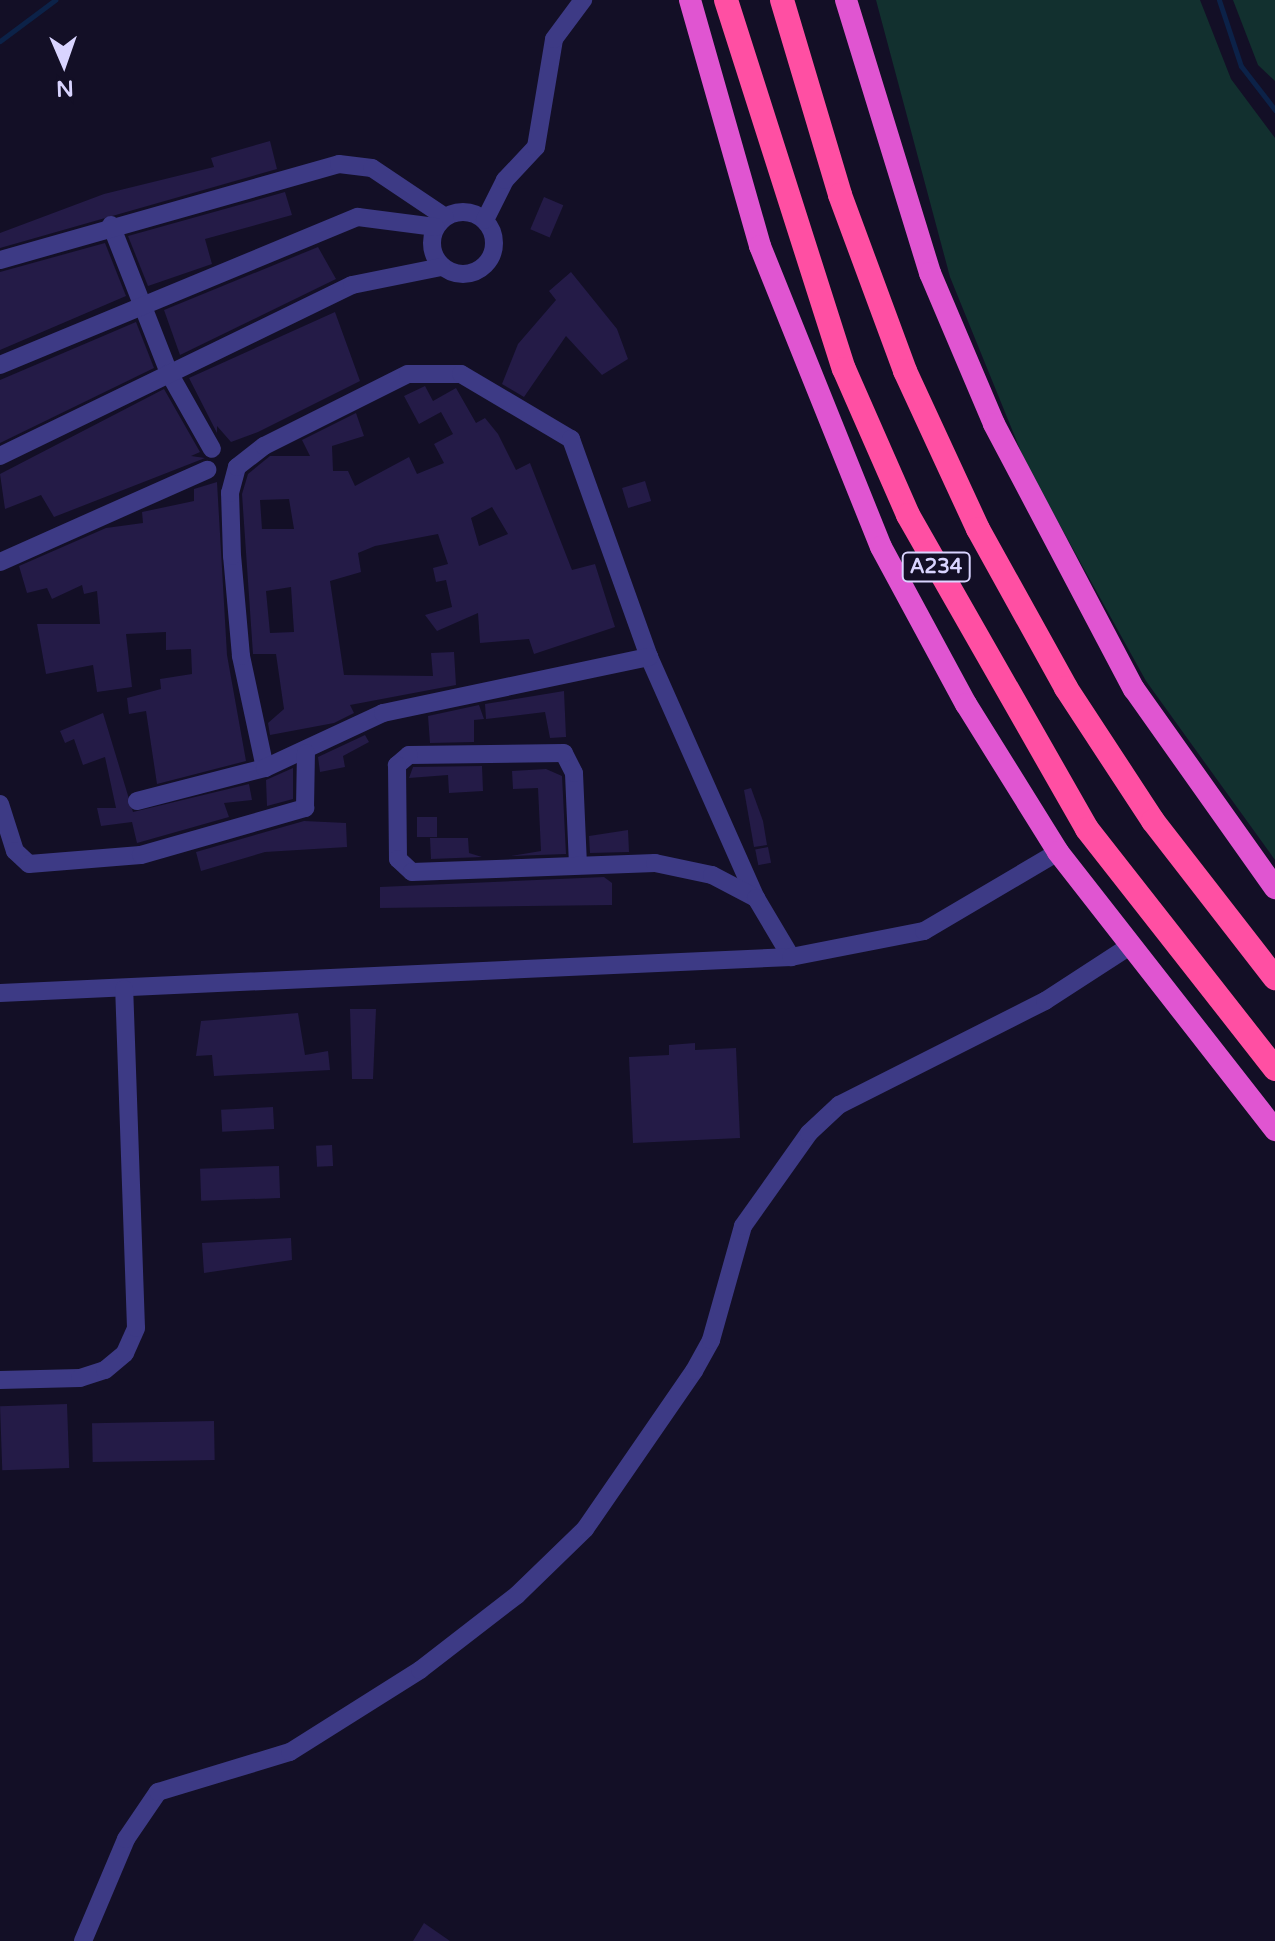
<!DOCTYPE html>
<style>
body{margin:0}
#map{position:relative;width:1275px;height:1941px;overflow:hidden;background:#130f26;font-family:"Varela Round",sans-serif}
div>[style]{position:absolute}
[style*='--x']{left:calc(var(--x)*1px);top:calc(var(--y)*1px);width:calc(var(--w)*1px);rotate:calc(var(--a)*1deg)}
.green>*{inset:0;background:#12302f}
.stream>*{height:5px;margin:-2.5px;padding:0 2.5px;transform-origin:2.5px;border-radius:2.5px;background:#0c2248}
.building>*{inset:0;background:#241b47;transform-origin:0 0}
.minor>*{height:18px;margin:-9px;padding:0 9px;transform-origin:9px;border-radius:9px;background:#3d3a85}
.minor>.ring{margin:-9px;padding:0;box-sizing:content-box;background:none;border:18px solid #3d3a85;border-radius:50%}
.trunk>*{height:22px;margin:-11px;padding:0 11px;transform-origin:11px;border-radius:11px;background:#e055d1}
.motorway>*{height:24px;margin:-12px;padding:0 12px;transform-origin:12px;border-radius:12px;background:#ff4fa3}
span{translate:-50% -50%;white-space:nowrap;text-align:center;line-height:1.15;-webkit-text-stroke:7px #130f26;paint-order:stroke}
.shield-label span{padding:2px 6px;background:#130f26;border:2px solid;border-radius:6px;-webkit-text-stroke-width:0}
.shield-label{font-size:20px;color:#d9d4ff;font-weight:700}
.north{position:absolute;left:24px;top:24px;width:80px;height:80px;-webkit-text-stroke:6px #130f26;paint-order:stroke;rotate:178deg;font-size:22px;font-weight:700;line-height:32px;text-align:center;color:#d9d4ff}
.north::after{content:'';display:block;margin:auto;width:28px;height:36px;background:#d9d4ff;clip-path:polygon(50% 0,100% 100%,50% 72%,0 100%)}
</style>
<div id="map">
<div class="green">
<i style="clip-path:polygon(876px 0,1200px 0,1231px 79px,1275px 138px,1275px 860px,1146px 681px,1026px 464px,950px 277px)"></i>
<i style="clip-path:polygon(1233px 0,1275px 0,1275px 81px,1258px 65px)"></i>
</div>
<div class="stream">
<i style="--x:1219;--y:0;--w:70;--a:71.6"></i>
<i style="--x:1241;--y:66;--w:56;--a:52.3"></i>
<i style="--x:0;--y:41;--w:69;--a:-36.7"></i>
</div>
<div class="building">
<i style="clip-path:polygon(270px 141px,277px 169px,0 248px,0 233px,104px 194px,214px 167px,211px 158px)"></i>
<i style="clip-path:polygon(285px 192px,292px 215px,205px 239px,212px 264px,148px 286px,128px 236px)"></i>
<i style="left:544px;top:197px;width:21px;height:35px;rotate:23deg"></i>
<i style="clip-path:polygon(105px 243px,126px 296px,0 350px,0 272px)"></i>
<i style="clip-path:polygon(318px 247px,336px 279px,180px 355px,164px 310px)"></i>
<i style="clip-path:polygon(571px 272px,617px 329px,628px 359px,602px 375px,566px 336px,524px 397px,502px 384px,518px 344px,556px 300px,549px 291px)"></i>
<i style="clip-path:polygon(335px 312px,360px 381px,258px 432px,231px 442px,217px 426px,217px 433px,189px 378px)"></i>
<i style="clip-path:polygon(136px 322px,154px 368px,0 443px,0 380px)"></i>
<i style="clip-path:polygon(evenodd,425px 386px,433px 401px,456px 388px,476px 423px,485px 418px,498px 434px,516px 470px,530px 463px,572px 570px,595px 564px,615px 627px,534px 654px,529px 639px,480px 643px,478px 613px,437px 631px,425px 615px,452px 607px,446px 580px,436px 582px,433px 568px,448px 564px,438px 534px,375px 546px,358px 553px,361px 572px,330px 581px,344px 675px,433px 676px,431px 653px,454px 652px,456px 685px,350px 705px,354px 713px,334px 723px,270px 735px,268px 723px,284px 709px,276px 654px,253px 654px,242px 494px,248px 474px,270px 456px,310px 456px,302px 440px,356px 413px,364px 436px,332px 446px,333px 471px,348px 471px,355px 486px,409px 457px,417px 474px,444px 463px,434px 444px,453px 434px,441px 412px,419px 424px,404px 396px,425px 386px,289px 499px,294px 529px,262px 529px,260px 500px,289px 499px,425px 386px,492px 507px,508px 534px,479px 546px,471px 518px,492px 507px,425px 386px,291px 587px,294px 632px,270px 633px,266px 591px,291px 587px)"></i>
<i style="clip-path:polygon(164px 389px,200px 452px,191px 456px,205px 458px,54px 517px,41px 495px,5px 509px,0 474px)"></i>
<i style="left:645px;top:481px;width:21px;height:24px;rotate:73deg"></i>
<i style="clip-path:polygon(217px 482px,227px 655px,246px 761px,157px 784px,146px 711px,129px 714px,127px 698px,161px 689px,160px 679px,192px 674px,191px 649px,166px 650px,166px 632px,126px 634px,132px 687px,97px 692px,93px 665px,46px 674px,37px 624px,100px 624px,97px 591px,84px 594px,82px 585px,52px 599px,47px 588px,27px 593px,19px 566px,106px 528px,143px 523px,142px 512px,194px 501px,194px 489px)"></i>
<i style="clip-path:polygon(564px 691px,566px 737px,550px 738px,545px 712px,486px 719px,485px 704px)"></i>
<i style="clip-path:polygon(479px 705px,484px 719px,474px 720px,474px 742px,430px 743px,428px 716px)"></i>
<i style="clip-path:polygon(103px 713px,133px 812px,249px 784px,252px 800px,224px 803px,229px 817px,137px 843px,132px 822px,101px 826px,97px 808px,116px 808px,105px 757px,83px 765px,74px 739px,65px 743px,60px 731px)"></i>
<i style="clip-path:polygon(365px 735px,369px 742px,343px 756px,345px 767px,320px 772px,318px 757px)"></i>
<i style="clip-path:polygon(482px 766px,483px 791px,449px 793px,448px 775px,409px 778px,413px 767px)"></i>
<i style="clip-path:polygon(293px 768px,293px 799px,267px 806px,266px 780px)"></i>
<i style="clip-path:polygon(546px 769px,562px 776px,566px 854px,511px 856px,541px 851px,538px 788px,513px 789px,512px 771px)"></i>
<i style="clip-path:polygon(751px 788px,763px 821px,767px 845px,754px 847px,744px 790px)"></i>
<i style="left:437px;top:817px;width:20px;height:20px;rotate:90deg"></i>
<i style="clip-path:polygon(304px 821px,346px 823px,347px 847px,265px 852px,201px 871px,196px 852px)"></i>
<i style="clip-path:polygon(628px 830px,629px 852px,590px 853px,589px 836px)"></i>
<i style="clip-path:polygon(430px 838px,468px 838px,469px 853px,482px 857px,431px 859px)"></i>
<i style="left:768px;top:847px;width:16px;height:13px;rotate:79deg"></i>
<i style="clip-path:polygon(604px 877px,612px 883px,612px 905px,380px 908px,380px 887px)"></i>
<i style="clip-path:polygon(350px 1009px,376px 1009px,373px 1079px,352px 1079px)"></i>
<i style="clip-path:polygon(298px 1013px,305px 1055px,328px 1051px,330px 1070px,214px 1076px,212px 1055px,196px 1056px,201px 1021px)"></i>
<i style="clip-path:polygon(695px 1043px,695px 1050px,736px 1048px,740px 1138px,633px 1143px,629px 1057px,669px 1055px,669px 1045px)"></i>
<i style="left:273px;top:1107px;width:22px;height:52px;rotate:87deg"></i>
<i style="left:332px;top:1145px;width:21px;height:16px;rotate:87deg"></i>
<i style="left:279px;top:1166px;width:32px;height:79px;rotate:88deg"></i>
<i style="clip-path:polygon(291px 1238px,292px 1260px,204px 1273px,202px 1243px)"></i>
<i style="left:67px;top:1404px;width:64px;height:67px;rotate:88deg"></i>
<i style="left:214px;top:1421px;width:39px;height:122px;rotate:89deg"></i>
<i style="clip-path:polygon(424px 1923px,450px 1941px,413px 1941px)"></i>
</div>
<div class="minor">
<i class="ring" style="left:432px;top:212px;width:44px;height:44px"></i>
<i style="--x:485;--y:220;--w:45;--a:-63.4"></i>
<i style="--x:505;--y:180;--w:45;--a:-46.8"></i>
<i style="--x:536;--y:147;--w:109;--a:-80.5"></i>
<i style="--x:554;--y:39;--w:49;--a:-53.4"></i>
<i style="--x:111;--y:225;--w:159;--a:68.6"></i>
<i style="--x:169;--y:373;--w:87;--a:60.5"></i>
<i style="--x:0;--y:260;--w:352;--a:-15.8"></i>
<i style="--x:339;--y:164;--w:33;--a:7"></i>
<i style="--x:372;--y:168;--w:88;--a:33.9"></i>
<i style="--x:0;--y:365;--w:387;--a:-22.5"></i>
<i style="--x:358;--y:217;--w:78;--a:7.4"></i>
<i style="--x:0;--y:456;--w:391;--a:-25.9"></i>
<i style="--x:352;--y:285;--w:91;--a:-11.4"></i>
<i style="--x:0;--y:562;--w:227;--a:-24"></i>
<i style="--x:265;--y:768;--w:115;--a:-102.1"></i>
<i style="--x:241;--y:656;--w:100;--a:-95.1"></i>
<i style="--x:232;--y:556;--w:63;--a:-91.8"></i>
<i style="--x:230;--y:493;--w:27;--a:-75"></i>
<i style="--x:237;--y:467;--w:34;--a:-38"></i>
<i style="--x:264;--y:446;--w:161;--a:-26.6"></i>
<i style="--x:408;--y:374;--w:53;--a:0"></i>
<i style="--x:461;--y:374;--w:128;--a:30.6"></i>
<i style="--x:571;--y:439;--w:232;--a:70.3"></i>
<i style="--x:649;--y:657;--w:264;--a:66.1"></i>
<i style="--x:137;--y:801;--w:132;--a:-14.5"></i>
<i style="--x:265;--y:768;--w:130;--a:-25"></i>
<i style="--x:383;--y:713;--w:272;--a:-11.9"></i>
<i style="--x:0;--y:804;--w:49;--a:72.3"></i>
<i style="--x:15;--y:851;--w:19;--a:43"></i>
<i style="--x:29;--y:864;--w:112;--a:-4.6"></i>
<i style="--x:141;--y:855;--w:171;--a:-16"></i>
<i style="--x:305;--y:808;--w:55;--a:-89"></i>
<i style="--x:578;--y:865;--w:92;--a:-92.5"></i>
<i style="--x:574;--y:773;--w:22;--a:-117"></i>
<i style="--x:564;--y:753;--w:155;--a:179.3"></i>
<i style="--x:409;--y:755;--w:16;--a:140"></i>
<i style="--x:397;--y:765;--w:94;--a:89.4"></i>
<i style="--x:398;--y:859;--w:19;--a:43"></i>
<i style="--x:412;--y:872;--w:243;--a:-2.1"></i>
<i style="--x:655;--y:863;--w:58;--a:11.9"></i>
<i style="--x:712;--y:875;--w:50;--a:27.6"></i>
<i style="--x:756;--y:898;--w:69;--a:59.3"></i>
<i style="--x:0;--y:993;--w:792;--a:-2.61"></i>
<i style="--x:791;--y:957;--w:136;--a:-11.1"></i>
<i style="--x:924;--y:931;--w:156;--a:-30.5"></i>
<i style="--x:0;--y:1380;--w:80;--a:-1.4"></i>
<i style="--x:80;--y:1378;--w:26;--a:-18"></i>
<i style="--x:105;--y:1370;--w:26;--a:-40"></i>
<i style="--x:125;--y:1353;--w:27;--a:-66"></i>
<i style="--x:136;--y:1328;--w:339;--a:-92"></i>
<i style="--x:83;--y:1941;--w:111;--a:-67.1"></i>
<i style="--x:126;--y:1839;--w:57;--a:-55.8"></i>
<i style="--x:158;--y:1792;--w:138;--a:-16.9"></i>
<i style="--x:290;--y:1752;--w:154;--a:-32.2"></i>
<i style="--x:420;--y:1670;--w:123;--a:-37.7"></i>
<i style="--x:517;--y:1595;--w:95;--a:-44.1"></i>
<i style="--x:585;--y:1529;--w:192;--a:-55.4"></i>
<i style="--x:694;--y:1371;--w:35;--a:-61"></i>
<i style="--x:711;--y:1340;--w:118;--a:-74.3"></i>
<i style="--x:743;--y:1226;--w:114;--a:-54.6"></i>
<i style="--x:809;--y:1133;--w:41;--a:-43"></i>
<i style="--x:839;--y:1105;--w:231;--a:-26.8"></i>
<i style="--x:1045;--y:1001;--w:99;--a:-33"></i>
</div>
<div class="trunk">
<i style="--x:690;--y:0;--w:256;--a:74.1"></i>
<i style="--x:760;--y:246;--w:324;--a:68.1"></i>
<i style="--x:881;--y:547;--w:179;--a:61.6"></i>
<i style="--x:966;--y:704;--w:174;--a:58.1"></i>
<i style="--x:1058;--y:852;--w:353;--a:52"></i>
<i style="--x:846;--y:0;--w:286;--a:72.9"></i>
<i style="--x:930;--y:273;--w:164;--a:67"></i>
<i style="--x:994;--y:424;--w:300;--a:62.2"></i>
<i style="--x:1134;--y:689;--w:244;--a:54.7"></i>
</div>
<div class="motorway">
<i style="--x:726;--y:0;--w:387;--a:72.3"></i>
<i style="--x:844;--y:369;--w:159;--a:66.3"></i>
<i style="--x:908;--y:515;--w:361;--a:60.3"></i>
<i style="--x:1087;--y:829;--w:305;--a:51.9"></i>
<i style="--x:782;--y:0;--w:203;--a:73.4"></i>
<i style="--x:840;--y:195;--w:188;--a:69.7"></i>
<i style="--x:905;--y:371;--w:174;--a:65.2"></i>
<i style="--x:978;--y:529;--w:182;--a:61"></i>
<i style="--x:1066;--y:688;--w:159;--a:56.8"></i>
<i style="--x:1153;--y:821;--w:199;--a:52.2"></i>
</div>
<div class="shield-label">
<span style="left:936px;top:567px">A234</span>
</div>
<div class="north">N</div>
</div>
